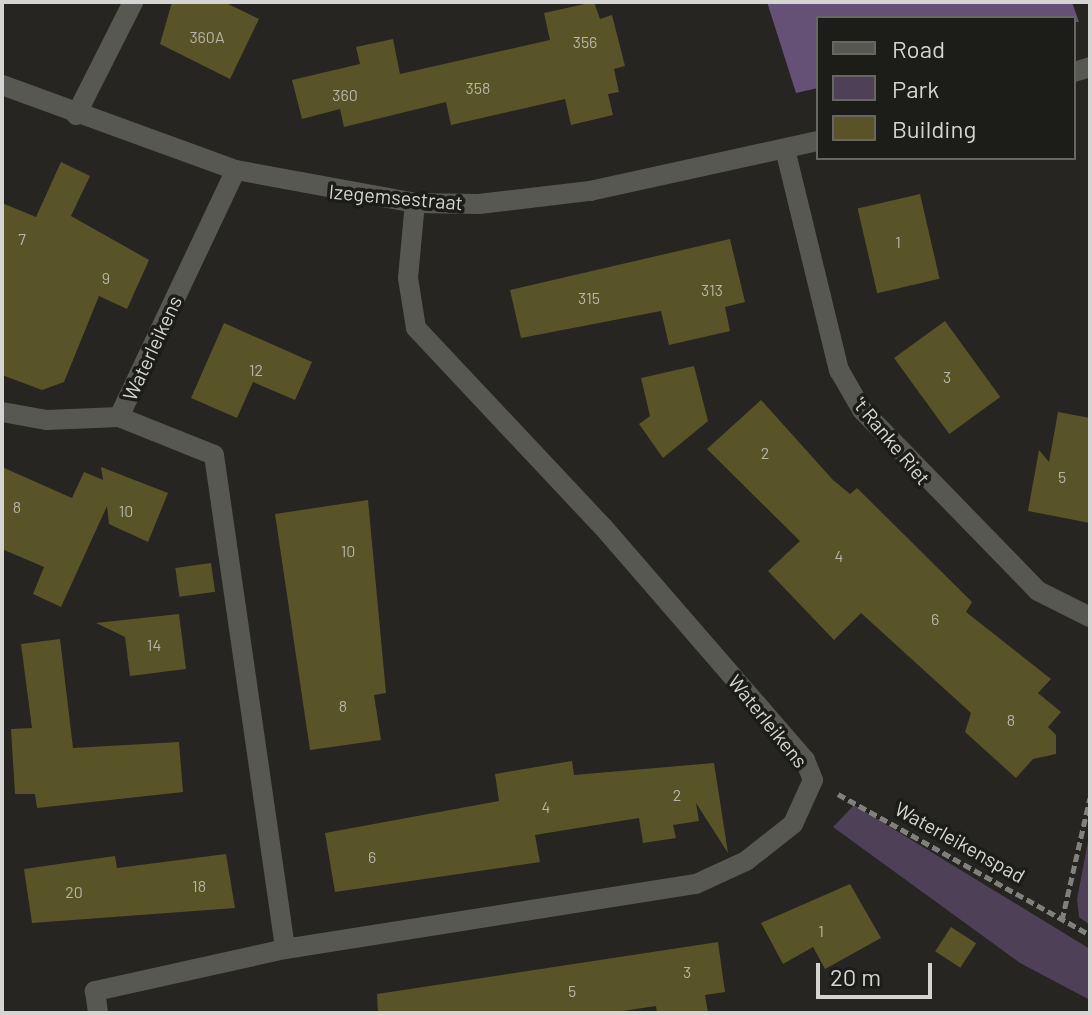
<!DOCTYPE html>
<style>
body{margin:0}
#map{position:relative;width:1092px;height:1015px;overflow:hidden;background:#262521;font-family:Barlow,sans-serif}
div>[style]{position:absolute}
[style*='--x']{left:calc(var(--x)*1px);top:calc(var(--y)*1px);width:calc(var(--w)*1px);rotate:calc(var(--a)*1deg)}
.green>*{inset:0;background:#4d4057}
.forest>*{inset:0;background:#655076}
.building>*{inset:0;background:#585427;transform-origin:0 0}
.path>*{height:5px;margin-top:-2.5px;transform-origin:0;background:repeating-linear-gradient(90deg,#80807d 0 8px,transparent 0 12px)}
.minor>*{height:20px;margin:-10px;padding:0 10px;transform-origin:10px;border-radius:10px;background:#585853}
span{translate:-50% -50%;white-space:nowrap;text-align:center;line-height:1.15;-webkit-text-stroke:7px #1c1c18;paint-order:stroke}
.number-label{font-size:16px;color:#b5b4a7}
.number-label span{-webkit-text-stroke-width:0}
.street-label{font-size:20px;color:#d4d4d2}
.frame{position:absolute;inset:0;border:4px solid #d4d4d2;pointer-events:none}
.legend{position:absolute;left:816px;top:16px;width:260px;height:144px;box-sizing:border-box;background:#1c1c18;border:2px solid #666662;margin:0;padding:10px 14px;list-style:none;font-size:24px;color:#d4d4d2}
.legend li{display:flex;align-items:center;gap:16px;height:40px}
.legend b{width:40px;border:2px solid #666662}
.scale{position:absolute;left:816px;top:963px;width:116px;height:36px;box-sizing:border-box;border:4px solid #d4d4d2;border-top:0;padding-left:10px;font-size:24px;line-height:28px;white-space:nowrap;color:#d4d4d2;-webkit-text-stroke:6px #1c1c18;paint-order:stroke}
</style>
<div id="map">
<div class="green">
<i style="clip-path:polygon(854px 805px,1090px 949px,1090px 1000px,1020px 963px,833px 827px)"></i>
<i style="clip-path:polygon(1090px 831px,1090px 925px,1079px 917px,1077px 899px)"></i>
</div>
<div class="forest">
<i style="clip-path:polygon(767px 2px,1072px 2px,1079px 22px,818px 18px,818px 88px,796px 93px)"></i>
</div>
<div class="building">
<i style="clip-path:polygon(172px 2px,224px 2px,259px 19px,230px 79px,160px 44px)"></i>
<i style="clip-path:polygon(594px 2px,600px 19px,612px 15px,625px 66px,614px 69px,619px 92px,608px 94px,613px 115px,571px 125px,565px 99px,451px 125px,446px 102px,344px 127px,340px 109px,302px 119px,292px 80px,360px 64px,356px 47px,393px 39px,400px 74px,550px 40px,544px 13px)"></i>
<i style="clip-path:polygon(61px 162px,90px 176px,71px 216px,149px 260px,127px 309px,99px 296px,64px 382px,42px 390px,2px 375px,2px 203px,36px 217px)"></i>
<i style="left:920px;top:194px;width:87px;height:64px;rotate:77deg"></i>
<i style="clip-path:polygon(730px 239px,745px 302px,725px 307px,730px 331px,669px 345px,661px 311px,521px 338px,510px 290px)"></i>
<i style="left:945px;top:321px;width:94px;height:63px;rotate:54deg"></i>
<i style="clip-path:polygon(224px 323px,312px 362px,295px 400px,253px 382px,237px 418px,191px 398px)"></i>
<i style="clip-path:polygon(694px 366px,708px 421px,663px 458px,639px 424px,650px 416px,641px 378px)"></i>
<i style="clip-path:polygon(761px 400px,833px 480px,850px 494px,857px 488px,972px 602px,966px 612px,1051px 679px,1038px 693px,1061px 712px,1048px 727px,1056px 735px,1056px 754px,1033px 759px,1016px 778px,965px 732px,971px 713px,861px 613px,834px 640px,768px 571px,800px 541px,707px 449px)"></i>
<i style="clip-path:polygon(1058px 412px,1090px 418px,1090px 523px,1028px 511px,1039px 450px,1049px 462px)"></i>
<i style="clip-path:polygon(2px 467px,72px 498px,84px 472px,103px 480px,101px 467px,168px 493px,148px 542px,109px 524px,107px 506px,61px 607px,33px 594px,44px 567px,2px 549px)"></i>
<i style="clip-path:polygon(368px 500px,386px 693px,374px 695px,381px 740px,310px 750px,275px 514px)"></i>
<i style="left:211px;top:563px;width:29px;height:36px;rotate:82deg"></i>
<i style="clip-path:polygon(179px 614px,186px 669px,130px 676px,125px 637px,96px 623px)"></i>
<i style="clip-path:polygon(60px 639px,73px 748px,179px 742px,183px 792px,37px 808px,35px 794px,15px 794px,11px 729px,32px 728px,21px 644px)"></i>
<i style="clip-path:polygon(572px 761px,574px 775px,714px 763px,728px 853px,696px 803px,699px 821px,673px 825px,676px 838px,643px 843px,639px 818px,535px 835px,540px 862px,335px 892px,325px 833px,499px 801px,495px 774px)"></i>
<i style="clip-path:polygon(226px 854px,235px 908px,32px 923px,24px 869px,115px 856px,117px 868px)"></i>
<i style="clip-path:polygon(850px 884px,881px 938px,825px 969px,813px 947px,783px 964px,761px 923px)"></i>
<i style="left:951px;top:927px;width:30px;height:29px;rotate:33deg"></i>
<i style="clip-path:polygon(718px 942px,725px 992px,705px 995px,708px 1013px,657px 1013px,656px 1006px,609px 1013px,378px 1013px,377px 994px)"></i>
</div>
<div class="path">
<i style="--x:838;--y:794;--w:289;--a:29.2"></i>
<i style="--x:1062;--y:920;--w:125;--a:-77.1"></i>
</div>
<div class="minor">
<i style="--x:1074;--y:72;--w:17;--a:-17"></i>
<i style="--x:2;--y:85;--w:249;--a:20"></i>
<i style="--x:236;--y:170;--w:182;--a:10.4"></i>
<i style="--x:415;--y:203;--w:64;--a:0.9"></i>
<i style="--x:479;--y:204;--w:112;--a:-6.7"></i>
<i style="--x:590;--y:191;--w:233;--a:-12.4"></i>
<i style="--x:76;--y:115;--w:127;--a:-63.2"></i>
<i style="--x:785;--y:149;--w:228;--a:76.3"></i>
<i style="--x:839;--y:370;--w:46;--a:60.1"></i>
<i style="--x:862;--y:410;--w:252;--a:45.8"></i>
<i style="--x:1038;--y:591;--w:58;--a:26.6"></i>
<i style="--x:2;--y:412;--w:46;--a:10.1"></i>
<i style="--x:47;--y:420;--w:72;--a:-2.4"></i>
<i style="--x:119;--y:417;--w:102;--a:21.8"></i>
<i style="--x:214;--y:455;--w:499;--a:81.8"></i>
<i style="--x:285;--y:949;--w:195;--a:167.5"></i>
<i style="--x:95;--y:991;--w:22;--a:82"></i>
<i style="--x:119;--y:417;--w:273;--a:-64.7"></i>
<i style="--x:285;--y:949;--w:416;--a:-9"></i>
<i style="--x:696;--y:884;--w:55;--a:-24.7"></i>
<i style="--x:746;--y:861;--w:60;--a:-38.2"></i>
<i style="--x:793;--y:824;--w:48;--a:-65.6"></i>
<i style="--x:813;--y:780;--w:22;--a:-112"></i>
<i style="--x:805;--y:760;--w:310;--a:-130.9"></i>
<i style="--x:602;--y:526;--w:272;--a:-133.2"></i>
<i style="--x:416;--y:328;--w:51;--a:-99.1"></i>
<i style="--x:408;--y:278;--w:75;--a:-84.7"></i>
</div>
<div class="number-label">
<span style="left:207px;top:37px">360A</span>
<span style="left:585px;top:42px">356</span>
<span style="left:478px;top:88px">358</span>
<span style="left:345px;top:95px">360</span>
<span style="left:22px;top:239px">7</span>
<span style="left:898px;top:242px">1</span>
<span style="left:106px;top:278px">9</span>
<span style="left:712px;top:290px">313</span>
<span style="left:589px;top:298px">315</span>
<span style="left:256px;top:370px">12</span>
<span style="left:947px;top:377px">3</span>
<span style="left:765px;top:453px">2</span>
<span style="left:1062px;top:477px">5</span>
<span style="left:17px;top:507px">8</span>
<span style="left:126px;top:511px">10</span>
<span style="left:348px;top:551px">10</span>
<span style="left:839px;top:556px">4</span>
<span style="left:935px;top:619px">6</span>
<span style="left:154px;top:645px">14</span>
<span style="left:343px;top:706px">8</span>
<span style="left:1011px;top:720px">8</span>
<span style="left:677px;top:795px">2</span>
<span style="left:546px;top:807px">4</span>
<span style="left:372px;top:857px">6</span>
<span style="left:199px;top:886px">18</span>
<span style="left:74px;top:892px">20</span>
<span style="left:821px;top:931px">1</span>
<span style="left:687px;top:972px">3</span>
<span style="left:572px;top:991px">5</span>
</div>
<div class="street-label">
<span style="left:396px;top:197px;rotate:5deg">Izegemsestraat</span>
<span style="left:152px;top:348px;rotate:-65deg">Waterleikens</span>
<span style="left:892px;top:441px;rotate:50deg">'t Ranke Riet</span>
<span style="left:768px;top:721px;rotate:51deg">Waterleikens</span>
<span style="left:960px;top:842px;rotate:29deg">Waterleikenspad</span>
</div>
<div class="frame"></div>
<ul class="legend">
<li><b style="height:10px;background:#585853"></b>Road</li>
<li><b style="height:22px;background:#4d4057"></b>Park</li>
<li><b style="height:22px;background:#585427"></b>Building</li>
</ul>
<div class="scale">20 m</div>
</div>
